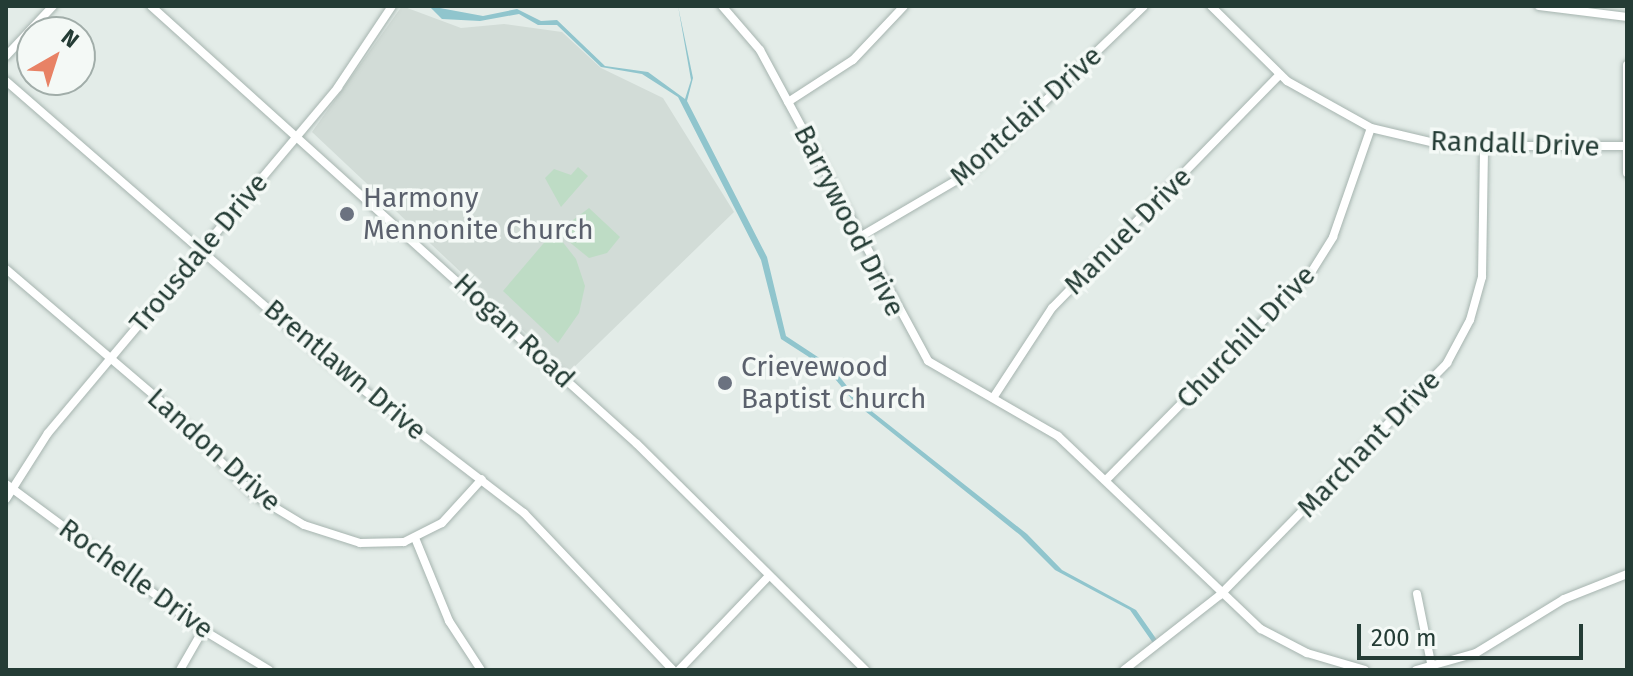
<!DOCTYPE html>
<style>
body{margin:0}
#map{position:relative;width:1633px;height:676px;overflow:hidden;background:#e3ece8;font-family:"Fira Sans",sans-serif}
div>[style]{position:absolute}
[style*='--x']{left:calc(var(--x)*1px);top:calc(var(--y)*1px);width:calc(var(--w)*1px);rotate:calc(var(--a)*1deg)}
.built>*{inset:0;background:#d2dcd7}
.green>*{inset:0;background:#bedcc5}
.water>*{inset:0;background:#90c5cd}
.roads{filter:drop-shadow(0 0 2px #a6b4af) drop-shadow(0 0 2px #a6b4af)}
.minor>*{height:8px;margin:-4px;padding:0 4px;transform-origin:4px;border-radius:4px;background:#fff}
.dots>*{width:22px;height:22px;translate:-50% -50%;box-sizing:border-box;border:4px solid #f4f9f6;border-radius:50%}
span{translate:-50% -50%;white-space:nowrap;text-align:center;line-height:1.15;-webkit-text-stroke:7px #f4f9f6;paint-order:stroke}
.street-label{font-size:28px;color:#243c35}
.worship-label{font-size:28px;color:#5b616d}
.left{translate:0 -50%;text-align:left}
.frame{position:absolute;inset:0;border:8px solid #243c35;pointer-events:none}
.north{position:absolute;left:16px;top:16px;width:80px;height:80px;box-sizing:border-box;background:#f4f9f6;border:2px solid #a1ada9;border-radius:50%;rotate:39deg;font-size:22px;font-weight:700;line-height:32px;text-align:center;color:#243c35}
.north::after{content:'';display:block;margin:auto;width:28px;height:36px;background:#e88265;clip-path:polygon(50% 0,100% 100%,50% 72%,0 100%)}
.scale{position:absolute;left:1357px;top:624px;width:226px;height:36px;box-sizing:border-box;border:4px solid #243c35;border-top:0;padding-left:10px;font-size:24px;line-height:28px;white-space:nowrap;color:#243c35;-webkit-text-stroke:6px #f4f9f6;paint-order:stroke}
</style>
<div id="map">
<div class="built">
<i style="clip-path:polygon(402px 6px,461px 28px,504px 24px,562px 32px,601px 68px,663px 98px,734px 212px,568px 373px,312px 132px)"></i>
</div>
<div class="green">
<i style="clip-path:polygon(578px 167px,588px 176px,561px 207px,545px 178px,554px 169px,571px 175px)"></i>
<i style="clip-path:polygon(589px 208px,620px 237px,607px 253px,589px 258px,557px 232px)"></i>
<i style="clip-path:polygon(554px 231px,576px 259px,585px 286px,579px 313px,558px 343px,503px 291px)"></i>
</div>
<div class="water">
<i style="clip-path:polygon(429px 6px,483px 16px,517px 9px,541px 21px,557px 20px,605px 66px,648px 72px,685px 99px,691px 80px,678px 6px,693px 78px,687px 101px,767px 257px,786px 336px,830px 365px,860px 402px,1027px 534px,1062px 570px,1136px 610px,1157px 640px,1153px 643px,1130px 610px,1055px 570px,1020px 535px,855px 403px,826px 368px,781px 339px,761px 260px,678px 97px,642px 74px,601px 67px,557px 25px,538px 25px,519px 14px,480px 21px,442px 19px)"></i>
</div>
<div class="roads">
<div class="minor">
<i style="--x:151;--y:6;--w:654;--a:42.03"></i>
<i style="--x:637;--y:444;--w:321;--a:44.7"></i>
<i style="--x:722;--y:6;--w:58;--a:49.2"></i>
<i style="--x:760;--y:50;--w:353;--a:61.6"></i>
<i style="--x:928;--y:361;--w:150;--a:30"></i>
<i style="--x:1058;--y:436;--w:280;--a:43.6"></i>
<i style="--x:1261;--y:629;--w:52;--a:27.6"></i>
<i style="--x:1307;--y:653;--w:60;--a:16.3"></i>
<i style="--x:1211;--y:6;--w:107;--a:44.6"></i>
<i style="--x:1287;--y:81;--w:96;--a:29.2"></i>
<i style="--x:1371;--y:128;--w:78;--a:13.3"></i>
<i style="--x:1447;--y:146;--w:177;--a:0"></i>
<i style="--x:1539;--y:6;--w:89;--a:7.1"></i>
<i style="--x:6;--y:56;--w:69;--a:-46.8"></i>
<i style="--x:1627;--y:65;--w:108;--a:90"></i>
<i style="--x:6;--y:81;--w:453;--a:41"></i>
<i style="--x:348;--y:378;--w:222;--a:37.5"></i>
<i style="--x:524;--y:513;--w:216;--a:46.5"></i>
<i style="--x:788;--y:102;--w:77;--a:-32.9"></i>
<i style="--x:853;--y:60;--w:74;--a:-46.6"></i>
<i style="--x:858;--y:238;--w:132;--a:-30.4"></i>
<i style="--x:972;--y:171;--w:238;--a:-43.8"></i>
<i style="--x:6;--y:269;--w:206;--a:40.5"></i>
<i style="--x:163;--y:403;--w:129;--a:45.3"></i>
<i style="--x:254;--y:495;--w:58;--a:31"></i>
<i style="--x:304;--y:525;--w:59;--a:17.8"></i>
<i style="--x:360;--y:543;--w:44;--a:-1.3"></i>
<i style="--x:404;--y:542;--w:42;--a:-26.6"></i>
<i style="--x:442;--y:523;--w:59;--a:-47.7"></i>
<i style="--x:993;--y:398;--w:108;--a:-56.8"></i>
<i style="--x:1052;--y:308;--w:325;--a:-45.7"></i>
<i style="--x:1106;--y:480;--w:293;--a:-45.4"></i>
<i style="--x:1312;--y:271;--w:40;--a:-58"></i>
<i style="--x:1333;--y:237;--w:115;--a:-70.8"></i>
<i style="--x:6;--y:484;--w:245;--a:36.5"></i>
<i style="--x:203;--y:630;--w:77;--a:31.2"></i>
<i style="--x:6;--y:499;--w:78;--a:-57.5"></i>
<i style="--x:48;--y:433;--w:451;--a:-50"></i>
<i style="--x:338;--y:87;--w:97;--a:-56.3"></i>
<i style="--x:415;--y:538;--w:90;--a:67.7"></i>
<i style="--x:449;--y:621;--w:59;--a:56.9"></i>
<i style="--x:1417;--y:594;--w:76;--a:78.5"></i>
<i style="--x:180;--y:670;--w:46;--a:-60.1"></i>
<i style="--x:679;--y:670;--w:129;--a:-46.3"></i>
<i style="--x:1124;--y:670;--w:122;--a:-38"></i>
<i style="--x:1220;--y:595;--w:325;--a:-45.6"></i>
<i style="--x:1447;--y:363;--w:49;--a:-61.9"></i>
<i style="--x:1470;--y:320;--w:45;--a:-74.4"></i>
<i style="--x:1482;--y:277;--w:129;--a:-89.1"></i>
<i style="--x:1416;--y:670;--w:62;--a:-15.8"></i>
<i style="--x:1476;--y:653;--w:103;--a:-31.5"></i>
<i style="--x:1564;--y:599;--w:68;--a:-21.6"></i>
</div>
</div>
<div class="dots">
<i style="left:347px;top:214px;background:#6b7280"></i>
<i style="left:725px;top:383px;background:#6b7280"></i>
</div>
<div class="street-label">
<span style="left:1026px;top:116px;rotate:-42deg">Montclair Drive</span>
<span style="left:1515px;top:144px;rotate:2deg">Randall Drive</span>
<span style="left:849px;top:221px;rotate:63deg">Barrywood Drive</span>
<span style="left:1128px;top:231px;rotate:-45deg">Manuel Drive</span>
<span style="left:199px;top:253px;rotate:-50deg">Trousdale Drive</span>
<span style="left:514px;top:331px;rotate:43deg">Hogan Road</span>
<span style="left:1246px;top:337px;rotate:-46deg">Churchill Drive</span>
<span style="left:345px;top:370px;rotate:40deg">Brentlawn Drive</span>
<span style="left:1369px;top:444px;rotate:-46deg">Marchant Drive</span>
<span style="left:214px;top:450px;rotate:42deg">Landon Drive</span>
<span style="left:136px;top:579px;rotate:36deg">Rochelle Drive</span>
</div>
<div class="worship-label">
<span class="left" style="left:363px;top:214px">Harmony<br>Mennonite Church</span>
<span class="left" style="left:741px;top:383px">Crievewood<br>Baptist Church</span>
</div>
<div class="frame"></div>
<div class="north">N</div>
<div class="scale">200 m</div>
</div>
